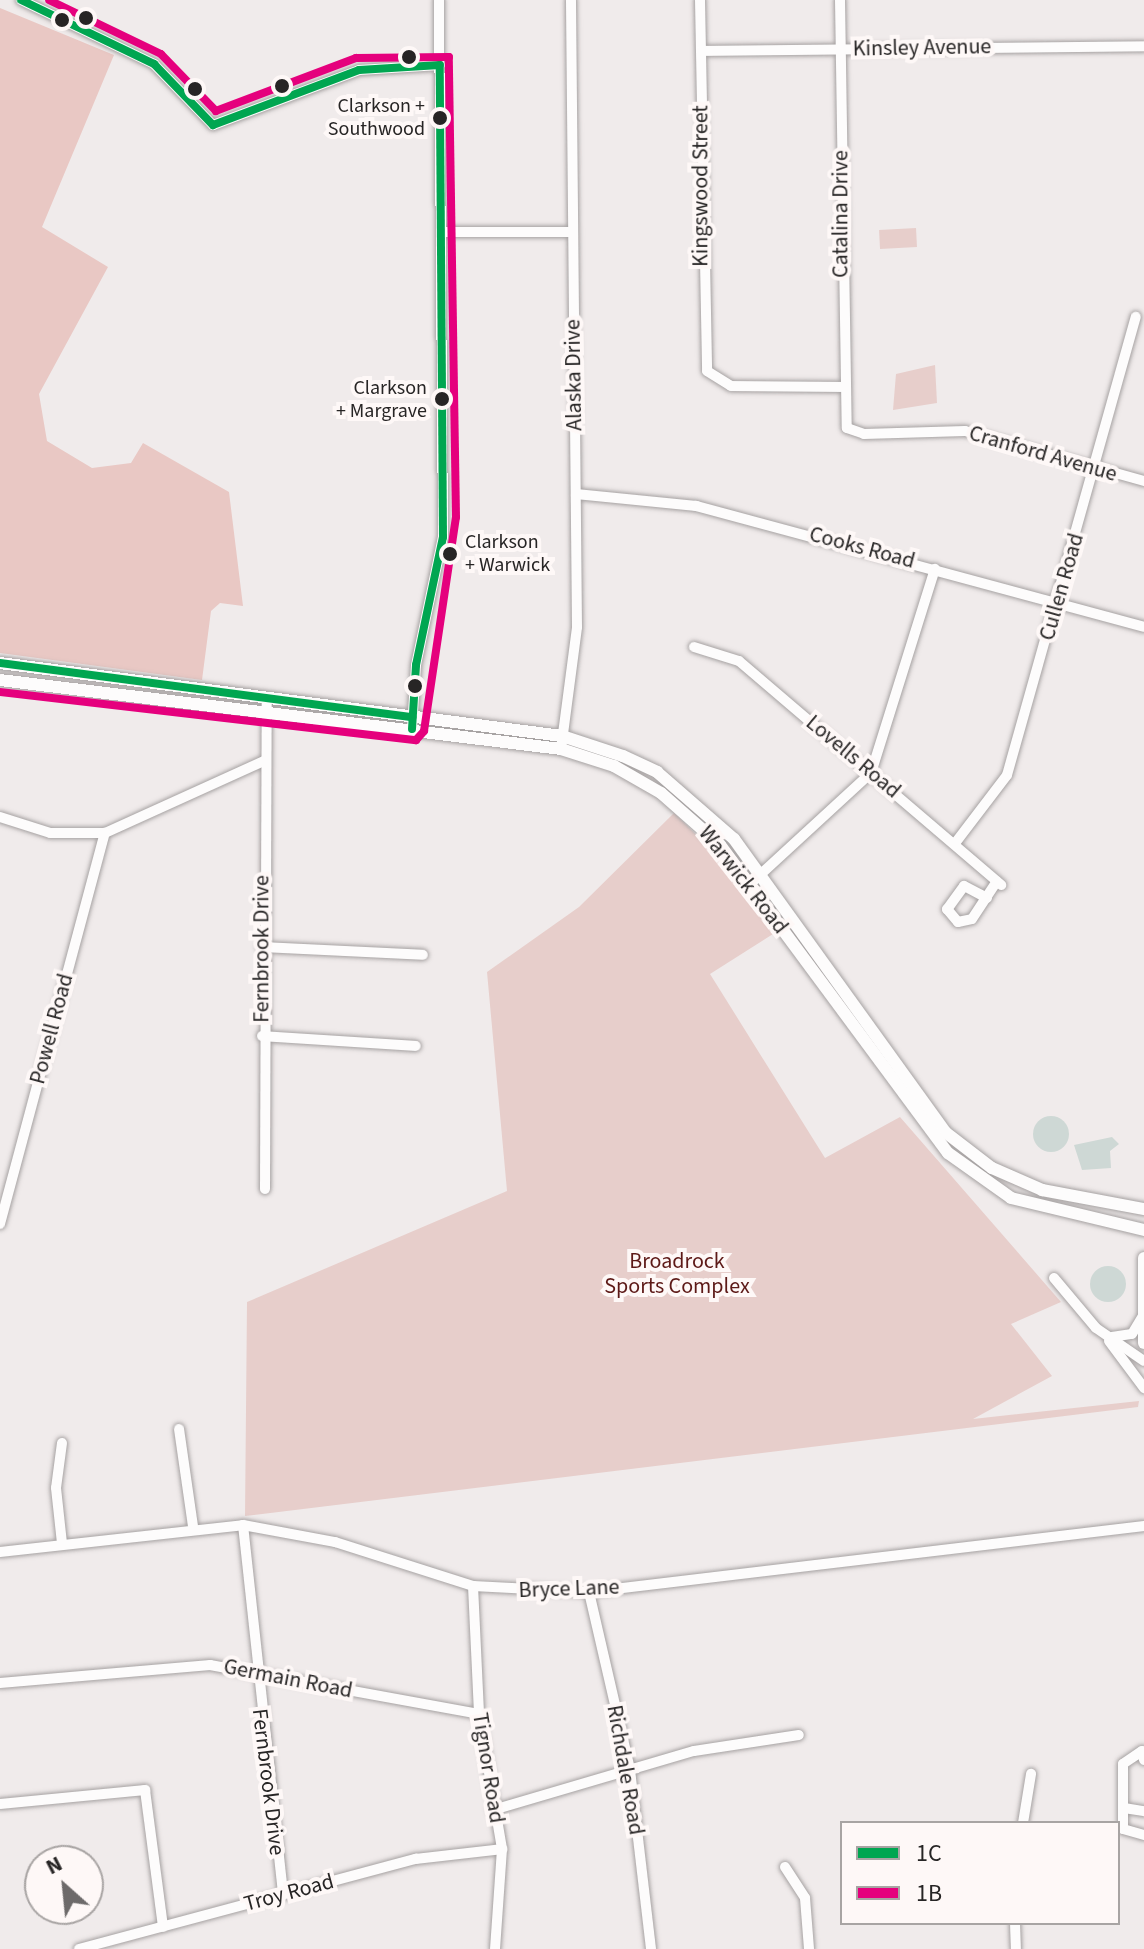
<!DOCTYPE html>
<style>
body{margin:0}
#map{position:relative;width:1144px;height:1949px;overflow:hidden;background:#f0ebeb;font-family:"Source Sans 3",sans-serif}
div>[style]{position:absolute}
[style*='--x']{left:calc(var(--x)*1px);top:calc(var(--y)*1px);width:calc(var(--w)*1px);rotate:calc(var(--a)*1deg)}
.green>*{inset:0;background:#e7cecb;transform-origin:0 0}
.forest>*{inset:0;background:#e9c8c4}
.building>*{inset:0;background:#ced8d5}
.round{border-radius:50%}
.roads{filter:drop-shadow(0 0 2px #a6a2a2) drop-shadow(0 0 2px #a6a2a2)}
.minor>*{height:10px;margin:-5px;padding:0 5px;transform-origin:5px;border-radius:5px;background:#fdfcfc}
.major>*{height:12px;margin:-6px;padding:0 6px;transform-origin:6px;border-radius:6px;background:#fdfcfc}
.bus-1>*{height:8px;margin:-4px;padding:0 4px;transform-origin:4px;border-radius:4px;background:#00a651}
.bus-2>*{height:8px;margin:-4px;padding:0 4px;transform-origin:4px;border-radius:4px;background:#e5007d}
.dots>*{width:22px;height:22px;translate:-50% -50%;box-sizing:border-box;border:4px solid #fef8f7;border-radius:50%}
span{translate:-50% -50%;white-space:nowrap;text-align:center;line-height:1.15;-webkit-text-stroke:8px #fef8f7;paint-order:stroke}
.bus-label{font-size:20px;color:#272525}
.right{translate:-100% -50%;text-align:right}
.left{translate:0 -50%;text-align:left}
.street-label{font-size:22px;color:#272525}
.park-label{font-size:22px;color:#5d1917}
.legend{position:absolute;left:840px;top:1821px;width:280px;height:104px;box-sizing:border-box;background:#fef8f7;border:2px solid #a8a4a3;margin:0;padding:10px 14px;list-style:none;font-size:24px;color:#272525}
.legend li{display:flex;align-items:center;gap:16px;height:40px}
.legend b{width:40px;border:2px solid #a8a4a3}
.north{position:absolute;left:24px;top:1845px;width:80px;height:80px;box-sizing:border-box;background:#fef8f7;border:2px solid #a8a4a3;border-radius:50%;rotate:333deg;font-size:22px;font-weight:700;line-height:32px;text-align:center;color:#272525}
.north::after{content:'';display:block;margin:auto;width:28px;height:36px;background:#6d6a6a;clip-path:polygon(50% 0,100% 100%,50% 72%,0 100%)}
</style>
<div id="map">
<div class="green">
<i style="left:916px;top:228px;width:19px;height:37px;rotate:87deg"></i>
<i style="clip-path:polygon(935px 365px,937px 403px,893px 410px,896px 374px)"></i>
<i style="clip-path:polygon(674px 813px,721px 859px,773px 934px,710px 974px,825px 1158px,900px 1117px,1061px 1302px,1011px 1324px,1052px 1376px,973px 1419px,1139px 1401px,1138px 1407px,245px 1516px,247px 1302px,507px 1191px,487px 972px,579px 907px)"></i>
</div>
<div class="forest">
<i style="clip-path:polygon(0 8px,114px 55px,42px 227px,108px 267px,39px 394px,47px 441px,92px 468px,131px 463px,143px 443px,229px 492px,243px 606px,220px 603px,211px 611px,202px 680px,0 653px)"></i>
</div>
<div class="building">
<i class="round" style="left:1033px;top:1116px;width:36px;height:36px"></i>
<i style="clip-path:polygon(1112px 1137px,1119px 1144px,1110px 1151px,1111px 1168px,1082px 1170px,1074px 1145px)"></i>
<i class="round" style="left:1090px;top:1266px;width:36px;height:36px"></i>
</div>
<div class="roads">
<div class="minor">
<i style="--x:21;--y:0;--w:148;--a:25.7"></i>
<i style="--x:154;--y:64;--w:85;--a:46"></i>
<i style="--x:213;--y:125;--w:156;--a:-20.6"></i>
<i style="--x:359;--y:70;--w:81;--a:-3.5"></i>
<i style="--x:700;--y:0;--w:371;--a:88.9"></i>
<i style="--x:707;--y:371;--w:28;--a:32"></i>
<i style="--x:731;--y:386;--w:111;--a:0.5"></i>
<i style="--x:840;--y:0;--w:428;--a:89.1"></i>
<i style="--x:847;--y:428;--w:18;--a:19"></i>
<i style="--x:864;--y:434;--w:101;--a:-1.7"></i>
<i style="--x:965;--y:431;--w:186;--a:15.6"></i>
<i style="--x:701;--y:51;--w:443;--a:-0.6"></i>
<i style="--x:442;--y:232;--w:130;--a:0"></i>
<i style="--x:576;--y:494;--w:121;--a:5.7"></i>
<i style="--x:696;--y:506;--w:464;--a:15.1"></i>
<i style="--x:694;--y:647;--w:47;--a:17.3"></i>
<i style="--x:739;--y:661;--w:345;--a:40.5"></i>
<i style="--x:412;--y:729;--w:64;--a:-86.4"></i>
<i style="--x:416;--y:665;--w:131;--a:-78.1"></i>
<i style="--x:443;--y:537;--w:537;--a:-90.43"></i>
<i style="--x:561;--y:749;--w:123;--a:-82.5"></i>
<i style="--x:577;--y:627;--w:627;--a:-90.55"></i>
<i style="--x:0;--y:817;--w:52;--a:17.7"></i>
<i style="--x:50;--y:833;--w:55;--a:0"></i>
<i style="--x:105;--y:833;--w:175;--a:-24.4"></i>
<i style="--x:956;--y:842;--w:84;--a:-52.7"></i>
<i style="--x:1007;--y:775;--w:476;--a:-74.3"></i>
<i style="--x:749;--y:885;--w:166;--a:-42.6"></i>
<i style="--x:871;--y:773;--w:214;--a:-72.6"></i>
<i style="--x:987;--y:898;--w:26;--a:-152"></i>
<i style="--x:964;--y:886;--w:29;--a:126"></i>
<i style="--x:947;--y:909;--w:17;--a:50"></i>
<i style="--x:958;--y:922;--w:14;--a:-12"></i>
<i style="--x:972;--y:919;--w:45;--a:-56.7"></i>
<i style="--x:262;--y:947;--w:161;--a:2.8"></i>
<i style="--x:262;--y:1036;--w:154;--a:3.7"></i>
<i style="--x:265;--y:1189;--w:491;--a:-89.8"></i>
<i style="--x:0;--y:1224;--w:405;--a:-75"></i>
<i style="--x:1054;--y:1278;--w:65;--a:50"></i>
<i style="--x:1096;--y:1328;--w:58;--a:34.5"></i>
<i style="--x:1112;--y:1337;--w:20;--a:-9"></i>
<i style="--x:1132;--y:1334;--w:21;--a:-59"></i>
<i style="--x:1109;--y:1341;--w:59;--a:53.3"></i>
<i style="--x:179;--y:1429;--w:98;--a:81.8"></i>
<i style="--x:62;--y:1443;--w:45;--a:97.6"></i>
<i style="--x:56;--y:1488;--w:55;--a:83.8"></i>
<i style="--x:243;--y:1525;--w:372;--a:83.8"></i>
<i style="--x:0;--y:1552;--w:244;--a:-6.3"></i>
<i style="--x:243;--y:1525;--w:94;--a:10.5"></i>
<i style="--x:335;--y:1542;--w:145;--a:17.7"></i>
<i style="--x:473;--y:1586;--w:116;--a:3"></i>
<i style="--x:589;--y:1592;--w:559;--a:-6.78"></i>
<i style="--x:473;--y:1586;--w:128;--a:87.3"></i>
<i style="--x:479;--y:1714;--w:137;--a:80.3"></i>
<i style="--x:502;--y:1849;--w:100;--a:94"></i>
<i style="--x:589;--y:1592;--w:183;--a:77"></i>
<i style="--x:630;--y:1770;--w:180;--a:83.3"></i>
<i style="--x:0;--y:1683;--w:211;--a:-4.9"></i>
<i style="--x:210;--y:1665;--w:273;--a:10.3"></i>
<i style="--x:1144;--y:1760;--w:9;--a:-103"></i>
<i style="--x:1142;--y:1751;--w:23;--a:146"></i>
<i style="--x:1123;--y:1764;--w:65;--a:90"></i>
<i style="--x:1123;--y:1829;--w:22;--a:16"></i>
<i style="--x:0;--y:1804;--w:146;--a:-5.5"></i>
<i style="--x:145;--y:1790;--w:138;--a:82.5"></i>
<i style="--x:1124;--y:1808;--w:20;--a:9"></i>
<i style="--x:493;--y:1810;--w:209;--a:-16.4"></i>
<i style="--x:694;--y:1751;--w:106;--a:-8.7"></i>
<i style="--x:1023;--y:1823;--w:50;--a:-80.7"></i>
<i style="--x:785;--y:1867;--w:37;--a:57"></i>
<i style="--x:805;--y:1898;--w:51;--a:85.5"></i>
<i style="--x:1015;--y:1923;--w:26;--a:88"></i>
<i style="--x:79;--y:1949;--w:349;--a:-15"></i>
<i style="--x:416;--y:1859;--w:87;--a:-6.6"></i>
</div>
<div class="major">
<i style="--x:0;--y:663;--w:567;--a:7.4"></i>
<i style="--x:562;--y:736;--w:64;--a:18.2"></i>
<i style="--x:623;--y:756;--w:38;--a:25"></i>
<i style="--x:657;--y:772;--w:102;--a:41"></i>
<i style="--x:734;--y:839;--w:361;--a:54.2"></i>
<i style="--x:945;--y:1132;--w:59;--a:37.5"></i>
<i style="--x:992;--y:1168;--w:55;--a:23.7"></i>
<i style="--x:1042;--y:1190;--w:104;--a:10.6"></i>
<i style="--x:0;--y:680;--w:565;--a:7.01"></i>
<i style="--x:561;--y:749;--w:56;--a:17.8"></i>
<i style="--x:614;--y:766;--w:54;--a:29.9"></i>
<i style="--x:661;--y:793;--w:79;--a:41.4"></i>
<i style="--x:720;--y:845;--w:383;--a:53.5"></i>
<i style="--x:948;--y:1153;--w:77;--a:35.5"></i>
<i style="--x:1011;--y:1198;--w:137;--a:13.5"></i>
<i style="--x:1144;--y:1258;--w:85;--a:90"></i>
</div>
</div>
<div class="bus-1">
<i style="--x:21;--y:0;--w:148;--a:25.7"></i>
<i style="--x:154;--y:64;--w:85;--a:46"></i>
<i style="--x:213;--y:125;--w:156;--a:-20.6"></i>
<i style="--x:359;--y:70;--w:81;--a:-3.5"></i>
<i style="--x:0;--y:663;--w:416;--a:7.5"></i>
<i style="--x:412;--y:729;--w:64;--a:-86.4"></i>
<i style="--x:416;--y:665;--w:131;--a:-78.1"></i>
<i style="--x:443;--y:537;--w:472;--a:-90.4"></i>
</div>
<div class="bus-2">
<i style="--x:0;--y:692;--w:419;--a:6.6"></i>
<i style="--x:416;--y:740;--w:12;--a:-48"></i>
<i style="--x:424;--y:731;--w:216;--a:-81.5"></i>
<i style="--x:456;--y:517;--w:460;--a:-90.9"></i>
<i style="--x:449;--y:57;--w:93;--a:179.4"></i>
<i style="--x:356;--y:58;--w:150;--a:159.3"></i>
<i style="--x:216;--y:111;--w:79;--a:-134"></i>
<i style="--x:161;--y:54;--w:124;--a:-154.3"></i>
</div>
<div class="dots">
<i style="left:86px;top:18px;background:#272525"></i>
<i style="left:62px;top:20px;background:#272525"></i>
<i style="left:409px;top:57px;background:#272525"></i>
<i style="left:282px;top:86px;background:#272525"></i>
<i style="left:195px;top:89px;background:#272525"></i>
<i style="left:440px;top:118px;background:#272525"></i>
<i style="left:442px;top:399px;background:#272525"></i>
<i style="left:450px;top:554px;background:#272525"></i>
<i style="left:415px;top:686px;background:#272525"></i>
</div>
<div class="bus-label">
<span class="right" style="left:425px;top:118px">Clarkson +<br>Southwood</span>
<span class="right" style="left:427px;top:400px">Clarkson<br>+ Margrave</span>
<span class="left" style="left:465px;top:554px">Clarkson<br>+ Warwick</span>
</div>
<div class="street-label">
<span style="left:922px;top:48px;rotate:-1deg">Kinsley Avenue</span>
<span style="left:701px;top:186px;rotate:-90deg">Kingswood Street</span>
<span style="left:841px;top:214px;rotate:-90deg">Catalina Drive</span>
<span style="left:574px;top:375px;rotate:-91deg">Alaska Drive</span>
<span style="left:1043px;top:454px;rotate:16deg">Cranford Avenue</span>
<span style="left:862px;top:548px;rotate:15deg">Cooks Road</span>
<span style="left:1062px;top:587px;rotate:-74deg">Cullen Road</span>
<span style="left:853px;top:757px;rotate:40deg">Lovells Road</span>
<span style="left:743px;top:880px;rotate:52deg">Warwick Road</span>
<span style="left:262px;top:949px;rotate:-90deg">Fernbrook Drive</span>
<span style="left:52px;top:1029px;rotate:-75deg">Powell Road</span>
<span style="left:569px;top:1589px;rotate:-2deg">Bryce Lane</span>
<span style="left:288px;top:1679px;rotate:11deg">Germain Road</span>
<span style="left:488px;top:1768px;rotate:81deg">Tignor Road</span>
<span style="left:625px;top:1770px;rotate:80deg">Richdale Road</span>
<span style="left:268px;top:1782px;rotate:83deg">Fernbrook Drive</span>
<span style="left:289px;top:1893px;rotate:-15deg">Troy Road</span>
</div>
<div class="park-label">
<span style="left:677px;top:1274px">Broadrock<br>Sports Complex</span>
</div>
<ul class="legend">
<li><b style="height:10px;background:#00a651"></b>1C</li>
<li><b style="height:10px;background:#e5007d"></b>1B</li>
</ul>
<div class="north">N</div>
</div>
